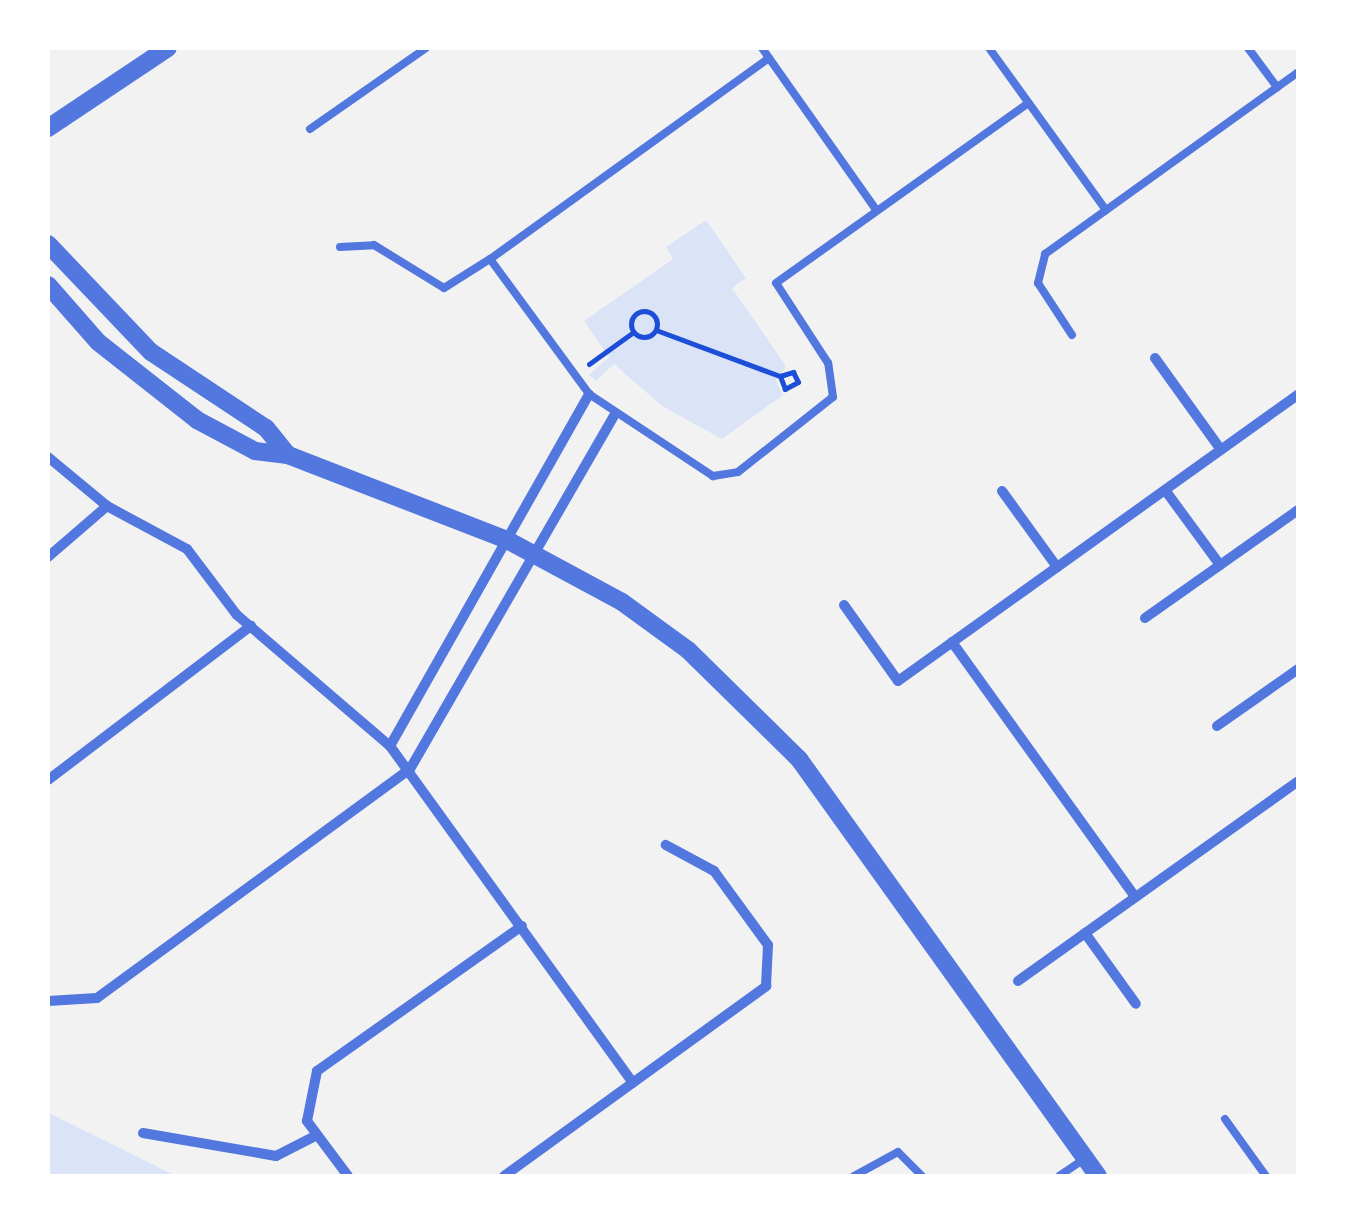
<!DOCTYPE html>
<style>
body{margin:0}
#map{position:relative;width:1346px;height:1224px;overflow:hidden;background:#f2f2f2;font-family:"PT Sans",sans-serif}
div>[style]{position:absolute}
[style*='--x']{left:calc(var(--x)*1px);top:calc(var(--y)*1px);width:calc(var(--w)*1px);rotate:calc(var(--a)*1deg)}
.green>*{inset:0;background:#dbe4f7}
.path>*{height:5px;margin:-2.5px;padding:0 2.5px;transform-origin:2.5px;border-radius:2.5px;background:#1d4ed8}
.path>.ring{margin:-2.5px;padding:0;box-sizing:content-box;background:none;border:5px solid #1d4ed8;border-radius:50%}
.service>*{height:8px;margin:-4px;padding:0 4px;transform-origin:4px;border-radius:4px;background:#5277de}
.minor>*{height:10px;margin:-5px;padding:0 5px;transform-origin:5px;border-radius:5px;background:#5277de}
.tertiary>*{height:18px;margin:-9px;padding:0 9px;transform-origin:9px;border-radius:9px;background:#5277de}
span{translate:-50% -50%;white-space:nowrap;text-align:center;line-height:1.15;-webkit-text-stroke:9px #fff;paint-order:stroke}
.frame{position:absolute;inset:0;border:50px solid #fff;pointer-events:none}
</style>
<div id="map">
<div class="green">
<i style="clip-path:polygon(706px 220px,746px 278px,732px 288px,786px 366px,776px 381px,783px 395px,722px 439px,662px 406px,614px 364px,596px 381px,589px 375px,609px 357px,584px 321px,673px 259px,666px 247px)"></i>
<i style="clip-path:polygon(48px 1112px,51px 1114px,176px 1176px,48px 1176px)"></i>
</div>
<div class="path">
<i class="ring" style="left:631px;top:311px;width:21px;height:21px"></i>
<i style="--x:656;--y:330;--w:132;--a:20.4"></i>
<i style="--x:780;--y:376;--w:14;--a:-17"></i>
<i style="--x:793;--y:372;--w:11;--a:63"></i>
<i style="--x:798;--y:382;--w:15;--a:152"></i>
<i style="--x:785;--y:389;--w:14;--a:-111"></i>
<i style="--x:589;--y:364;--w:53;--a:-35.8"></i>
</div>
<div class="service">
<i style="--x:762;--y:48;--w:199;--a:54.8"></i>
<i style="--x:989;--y:48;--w:200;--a:54.2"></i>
<i style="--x:1248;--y:48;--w:49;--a:53.4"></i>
<i style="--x:769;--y:58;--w:344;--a:144.2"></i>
<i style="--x:490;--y:259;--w:167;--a:53.7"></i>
<i style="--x:589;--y:394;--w:149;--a:33.5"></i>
<i style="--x:713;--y:476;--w:25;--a:-9"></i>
<i style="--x:738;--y:472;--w:121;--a:-38.3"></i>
<i style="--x:833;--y:397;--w:34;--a:-98"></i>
<i style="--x:828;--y:363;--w:95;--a:-123"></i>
<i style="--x:776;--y:283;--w:310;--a:-35.5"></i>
<i style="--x:310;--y:129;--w:141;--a:-34.9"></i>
<i style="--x:340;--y:247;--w:34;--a:-3"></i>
<i style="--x:374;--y:245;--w:82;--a:31.6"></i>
<i style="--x:444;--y:288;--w:54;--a:-32.2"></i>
<i style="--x:1072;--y:335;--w:62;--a:-123.2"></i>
<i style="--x:1038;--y:283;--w:30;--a:-76"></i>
<i style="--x:1045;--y:254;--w:312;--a:-35.7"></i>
<i style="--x:1225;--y:1119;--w:70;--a:54.3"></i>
<i style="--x:854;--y:1176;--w:50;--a:-28.6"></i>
<i style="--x:898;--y:1152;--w:34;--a:45"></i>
<i style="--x:1059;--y:1176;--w:30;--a:-34"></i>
</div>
<div class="minor">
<i style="--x:1155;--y:358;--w:113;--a:54.3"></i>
<i style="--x:48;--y:457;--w:77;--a:39.7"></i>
<i style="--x:107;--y:506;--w:91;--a:28.3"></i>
<i style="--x:187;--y:549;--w:83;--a:52.9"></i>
<i style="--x:237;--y:615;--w:201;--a:40.6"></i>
<i style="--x:390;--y:746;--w:415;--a:54.2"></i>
<i style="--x:1165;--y:490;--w:93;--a:53.7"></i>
<i style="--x:1002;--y:491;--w:94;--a:54.1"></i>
<i style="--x:48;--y:557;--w:78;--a:-40.8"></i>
<i style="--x:844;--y:605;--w:93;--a:54.6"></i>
<i style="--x:898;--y:681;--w:492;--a:-35.6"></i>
<i style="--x:1145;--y:618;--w:187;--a:-35.2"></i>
<i style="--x:952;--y:642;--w:314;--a:54.3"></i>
<i style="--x:1217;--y:726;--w:99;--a:-35.1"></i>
<i style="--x:390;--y:746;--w:404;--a:-60.5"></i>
<i style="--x:48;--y:780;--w:255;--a:-37.2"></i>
<i style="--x:1085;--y:933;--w:87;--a:54.3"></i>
<i style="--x:1018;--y:981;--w:344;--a:-35.5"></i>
<i style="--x:48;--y:1001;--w:49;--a:-3.5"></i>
<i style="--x:97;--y:998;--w:388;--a:-36.2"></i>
<i style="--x:410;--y:769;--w:408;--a:-60"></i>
<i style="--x:143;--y:1133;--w:135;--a:9.8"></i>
<i style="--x:276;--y:1156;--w:44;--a:-27.1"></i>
<i style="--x:348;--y:1176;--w:69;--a:-126.7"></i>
<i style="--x:307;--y:1121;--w:51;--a:-78.7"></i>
<i style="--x:317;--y:1071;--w:251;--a:-35.3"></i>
<i style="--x:504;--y:1176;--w:324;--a:-35.9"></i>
<i style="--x:766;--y:986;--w:41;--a:-87.2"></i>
<i style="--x:768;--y:945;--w:92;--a:-126.1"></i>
<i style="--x:714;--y:871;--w:55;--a:-151.6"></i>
</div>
<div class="tertiary">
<i style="--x:48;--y:128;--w:144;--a:-33.7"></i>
<i style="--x:48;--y:244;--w:149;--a:46.4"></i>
<i style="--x:151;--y:352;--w:138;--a:33.5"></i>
<i style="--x:266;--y:428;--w:35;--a:51"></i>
<i style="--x:48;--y:285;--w:76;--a:48.7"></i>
<i style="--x:98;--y:342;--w:126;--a:38.2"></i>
<i style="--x:197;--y:420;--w:66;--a:28.1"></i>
<i style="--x:255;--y:451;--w:33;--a:7"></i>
<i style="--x:288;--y:455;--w:235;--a:21.2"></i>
<i style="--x:507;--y:540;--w:131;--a:28.3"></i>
<i style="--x:622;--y:602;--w:82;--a:36"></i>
<i style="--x:688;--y:650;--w:156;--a:44.5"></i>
<i style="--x:799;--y:759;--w:513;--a:54.36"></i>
</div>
<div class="frame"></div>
</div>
